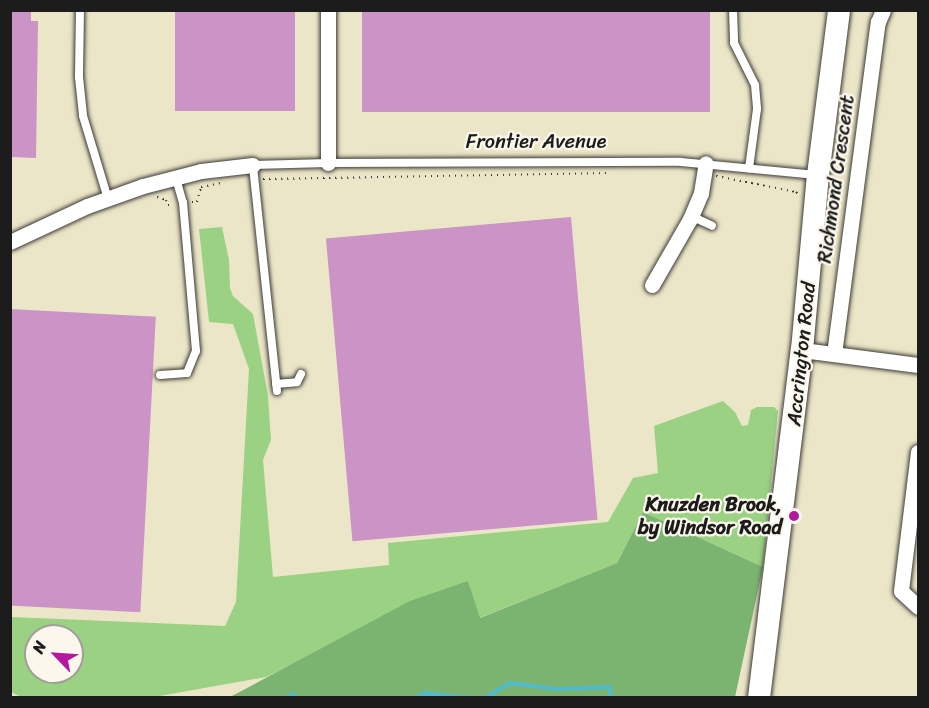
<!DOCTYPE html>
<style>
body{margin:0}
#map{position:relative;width:929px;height:708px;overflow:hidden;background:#ece6c8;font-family:Sriracha,sans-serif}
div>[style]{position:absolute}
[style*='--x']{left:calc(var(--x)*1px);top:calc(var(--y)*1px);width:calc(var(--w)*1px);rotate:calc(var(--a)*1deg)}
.green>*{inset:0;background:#9ad183}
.forest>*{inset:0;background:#7bb371}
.stream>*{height:4px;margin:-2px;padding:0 2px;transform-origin:2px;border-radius:2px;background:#4fbbcb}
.building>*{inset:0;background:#cb93c6;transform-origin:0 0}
.path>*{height:2px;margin-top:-1px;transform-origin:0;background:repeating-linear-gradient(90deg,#3b3a36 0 1.5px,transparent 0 6px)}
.roads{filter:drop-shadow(0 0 2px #3b3a36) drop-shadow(0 0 2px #3b3a36)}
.service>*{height:8px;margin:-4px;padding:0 4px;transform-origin:4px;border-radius:4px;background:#fff}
.minor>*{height:15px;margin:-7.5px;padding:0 7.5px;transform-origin:7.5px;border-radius:7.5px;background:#fff}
.primary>*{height:22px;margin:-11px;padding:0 11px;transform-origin:11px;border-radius:11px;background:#fff}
.dots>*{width:16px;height:16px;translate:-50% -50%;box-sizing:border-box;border:3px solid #fbf7ec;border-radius:50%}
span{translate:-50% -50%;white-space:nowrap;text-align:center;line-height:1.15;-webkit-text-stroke:4.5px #fbf7ec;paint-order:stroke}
.street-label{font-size:20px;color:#1c1c1c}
.poi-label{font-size:20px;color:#1c1c1c;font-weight:700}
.right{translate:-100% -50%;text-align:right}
.frame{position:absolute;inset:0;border:12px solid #1c1c1c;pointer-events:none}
.north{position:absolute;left:24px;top:624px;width:60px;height:60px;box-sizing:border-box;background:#fbf7ec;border:2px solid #a29f99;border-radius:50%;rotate:295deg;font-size:16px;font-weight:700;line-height:24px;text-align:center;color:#1c1c1c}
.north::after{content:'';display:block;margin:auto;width:21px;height:27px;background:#b5179e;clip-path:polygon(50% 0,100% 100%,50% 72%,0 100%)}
</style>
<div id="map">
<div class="green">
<i style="clip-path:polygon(evenodd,222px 227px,229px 260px,230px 288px,233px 296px,253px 314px,268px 396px,271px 440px,263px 460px,273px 577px,389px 565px,388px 543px,608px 522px,633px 478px,658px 473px,654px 426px,723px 401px,735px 412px,742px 426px,748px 425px,751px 410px,757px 407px,774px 407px,778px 411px,763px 567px,643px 512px,617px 563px,479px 618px,468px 581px,266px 677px,154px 697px,23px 698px,11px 692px,11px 617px,225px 626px,236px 602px,249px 369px,233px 324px,209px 322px,199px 229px,222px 227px,36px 636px,72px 636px,72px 672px,36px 672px,36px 636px)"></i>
</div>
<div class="forest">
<i style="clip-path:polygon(643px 512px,763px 567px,735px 697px,230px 697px,410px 601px,468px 581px,480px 618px,617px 563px)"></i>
</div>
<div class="stream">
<i style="--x:286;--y:698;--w:9;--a:-27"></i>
<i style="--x:294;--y:694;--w:4;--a:90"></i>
<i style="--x:415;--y:698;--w:10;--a:-29"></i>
<i style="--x:424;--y:693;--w:47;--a:6.1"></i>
<i style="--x:484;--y:698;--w:30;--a:-30"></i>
<i style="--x:510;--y:683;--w:47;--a:7.3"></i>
<i style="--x:557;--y:689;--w:53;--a:-2.2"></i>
<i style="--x:610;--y:687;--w:11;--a:85"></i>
</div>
<div class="building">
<i style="clip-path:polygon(10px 10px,31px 10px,31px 21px,38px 21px,36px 158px,10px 157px)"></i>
<i style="left:175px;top:10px;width:120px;height:101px"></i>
<i style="left:362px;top:10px;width:348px;height:102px"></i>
<i style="left:571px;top:217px;width:304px;height:246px;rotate:85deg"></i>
<i style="left:10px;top:309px;width:146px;height:296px;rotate:3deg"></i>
</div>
<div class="path">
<i style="--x:716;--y:176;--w:82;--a:11.3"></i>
<i style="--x:796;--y:192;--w:6;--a:45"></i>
<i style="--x:263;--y:179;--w:348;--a:-1"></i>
<i style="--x:157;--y:197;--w:9;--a:18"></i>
<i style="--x:166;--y:200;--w:5;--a:68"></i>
<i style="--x:168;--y:205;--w:6;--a:0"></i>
<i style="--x:192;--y:202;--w:5;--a:0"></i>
<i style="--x:197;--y:202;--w:16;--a:-75"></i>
<i style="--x:201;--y:187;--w:21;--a:-11"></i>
</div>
<div class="roads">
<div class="service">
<i style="--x:80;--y:10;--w:67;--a:90.9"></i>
<i style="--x:79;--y:77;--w:39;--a:84"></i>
<i style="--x:83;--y:116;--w:87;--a:73.2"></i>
<i style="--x:733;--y:10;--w:33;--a:88"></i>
<i style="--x:734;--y:43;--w:47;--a:63.4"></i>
<i style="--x:755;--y:85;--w:24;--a:85"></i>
<i style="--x:757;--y:109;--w:60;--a:97.7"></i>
<i style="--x:691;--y:216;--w:23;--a:25"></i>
<i style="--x:160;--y:375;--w:27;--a:-4"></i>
<i style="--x:187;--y:373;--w:24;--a:-68"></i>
<i style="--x:196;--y:351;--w:149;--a:-95"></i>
<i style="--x:183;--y:203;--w:26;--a:-106"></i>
<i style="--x:276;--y:384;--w:21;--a:-5"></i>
<i style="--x:297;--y:382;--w:9;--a:-63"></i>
<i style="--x:277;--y:391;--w:227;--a:-96.1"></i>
<i style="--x:253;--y:165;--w:75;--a:-1.5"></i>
<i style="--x:328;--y:163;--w:353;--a:-0.2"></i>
<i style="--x:681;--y:162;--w:136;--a:5.5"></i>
</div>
<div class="minor">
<i style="--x:328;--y:163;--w:153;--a:-90"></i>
<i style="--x:10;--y:242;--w:85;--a:-25.1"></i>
<i style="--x:87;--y:206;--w:59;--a:-19.7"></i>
<i style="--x:143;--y:186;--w:60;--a:-14.5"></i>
<i style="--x:201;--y:171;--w:52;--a:-6.6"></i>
<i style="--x:652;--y:285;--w:76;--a:-60.1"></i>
<i style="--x:690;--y:219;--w:28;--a:-67"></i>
<i style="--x:701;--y:193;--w:30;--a:-81"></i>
<i style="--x:802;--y:350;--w:117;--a:7.4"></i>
<i style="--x:834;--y:354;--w:335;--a:-82.5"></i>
<i style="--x:878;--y:22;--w:13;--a:-67"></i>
<i style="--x:918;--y:452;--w:140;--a:97"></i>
<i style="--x:901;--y:591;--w:23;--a:43"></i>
</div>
<div class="primary">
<i style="--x:759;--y:698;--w:351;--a:-83"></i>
<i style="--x:802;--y:350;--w:176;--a:-84.8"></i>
<i style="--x:818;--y:175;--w:166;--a:-82.7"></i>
</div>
</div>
<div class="dots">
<i style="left:794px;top:516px;background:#b5179e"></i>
</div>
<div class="street-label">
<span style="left:536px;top:141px">Frontier Avenue</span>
<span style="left:836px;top:179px;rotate:-82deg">Richmond Crescent</span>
<span style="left:801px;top:354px;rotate:-84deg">Accrington Road</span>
</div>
<div class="poi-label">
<span class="right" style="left:782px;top:516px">Knuzden Brook,<br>by Windsor Road</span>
</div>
<div class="frame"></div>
<div class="north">N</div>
</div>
